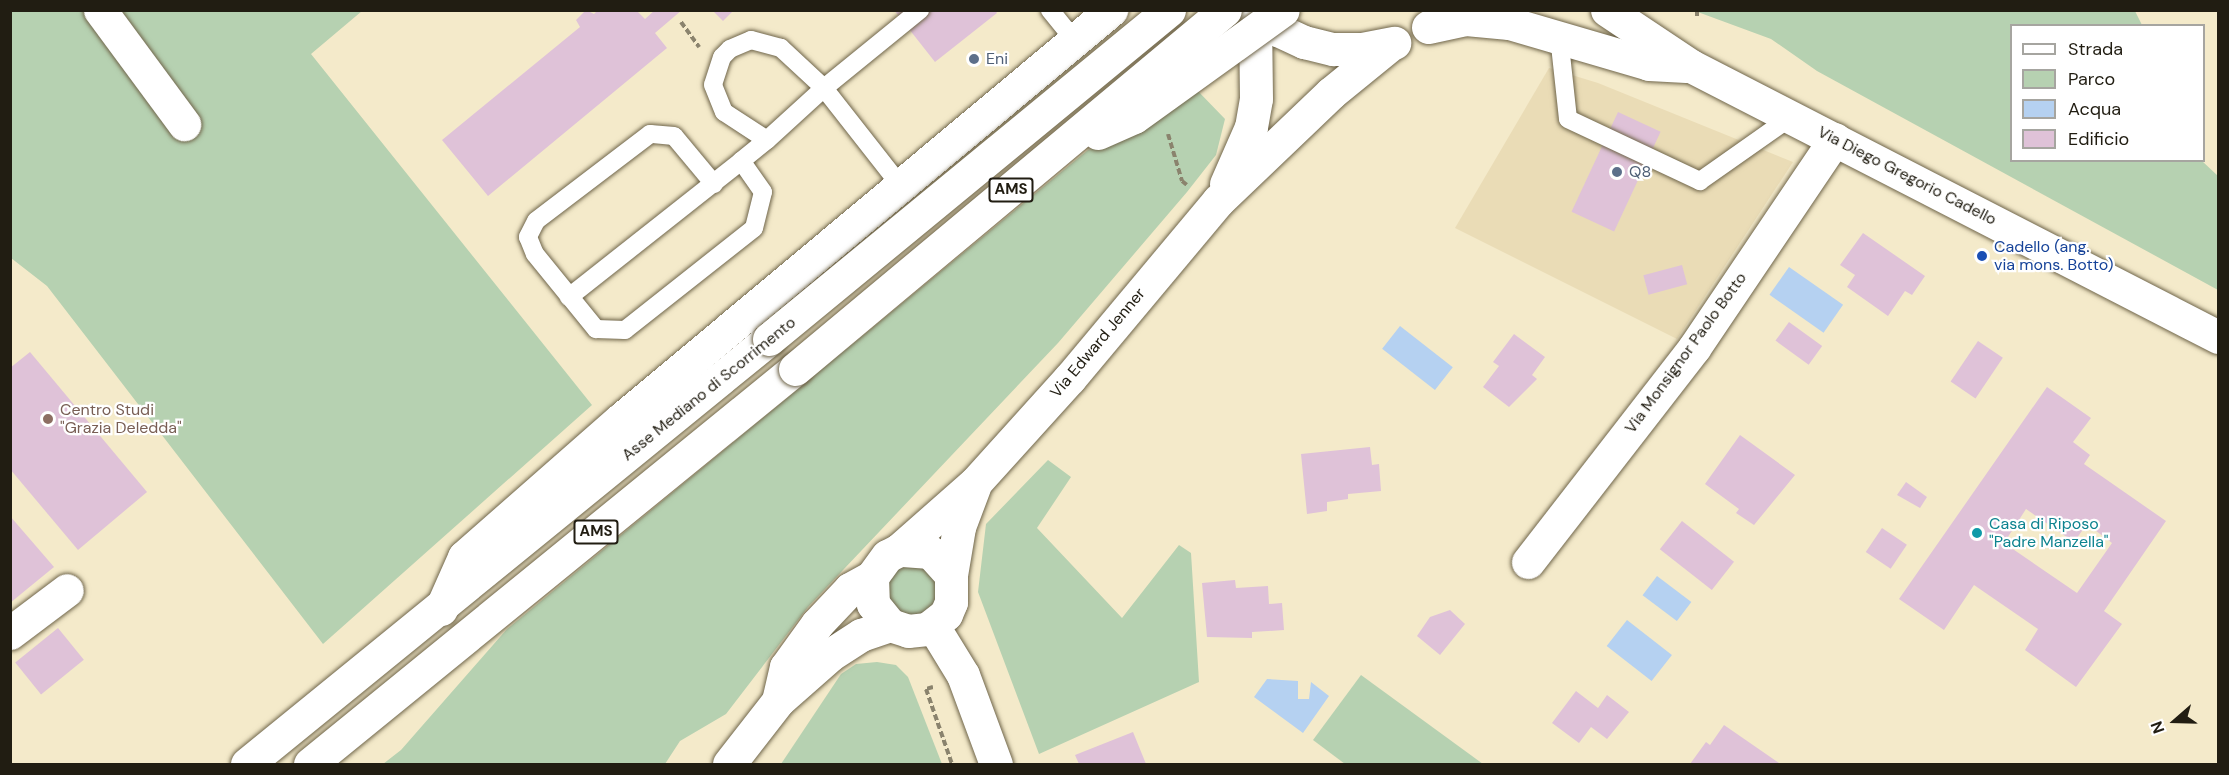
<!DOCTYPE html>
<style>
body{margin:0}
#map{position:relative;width:2229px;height:775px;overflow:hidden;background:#f4eaca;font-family:"DM Sans",sans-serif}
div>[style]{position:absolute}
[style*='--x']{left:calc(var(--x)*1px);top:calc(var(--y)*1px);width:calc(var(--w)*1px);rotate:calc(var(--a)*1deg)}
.built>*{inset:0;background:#eadcb6}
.green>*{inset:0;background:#b6d1b1}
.water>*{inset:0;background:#b5d1f1;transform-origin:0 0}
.building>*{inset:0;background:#dfc2d8;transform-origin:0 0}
.path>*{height:4px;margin-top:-2px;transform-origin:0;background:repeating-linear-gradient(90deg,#8a836d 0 6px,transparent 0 9px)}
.roads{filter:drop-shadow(0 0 2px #6f654a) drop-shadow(0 0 2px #6f654a)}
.lane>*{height:18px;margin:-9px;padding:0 9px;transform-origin:9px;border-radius:9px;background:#fff}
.street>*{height:33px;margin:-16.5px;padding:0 16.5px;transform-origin:16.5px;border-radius:16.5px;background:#fff}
.secondary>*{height:33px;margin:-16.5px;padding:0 16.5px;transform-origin:16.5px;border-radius:16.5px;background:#fff}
.highway>*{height:33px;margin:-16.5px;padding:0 16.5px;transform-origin:16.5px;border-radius:16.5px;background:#fff}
.bridges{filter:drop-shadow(0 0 2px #6f654a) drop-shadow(0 0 2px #6f654a)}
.highway-bridge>*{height:33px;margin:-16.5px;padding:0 16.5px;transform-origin:16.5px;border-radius:16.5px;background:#fff}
.dots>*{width:16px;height:16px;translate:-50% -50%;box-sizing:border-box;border:3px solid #fff;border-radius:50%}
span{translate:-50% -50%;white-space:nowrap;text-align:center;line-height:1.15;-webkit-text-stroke:4.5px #fff;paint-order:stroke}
.shield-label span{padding:2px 4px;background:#fff;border:2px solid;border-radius:4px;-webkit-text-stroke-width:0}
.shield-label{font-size:15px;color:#211d12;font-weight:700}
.service-label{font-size:16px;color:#4e5e75}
.left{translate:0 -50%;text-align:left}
.street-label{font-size:16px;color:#211d12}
.transit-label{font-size:16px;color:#164399}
.education-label{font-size:16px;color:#785e54}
.culture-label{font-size:16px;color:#0d838f}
.frame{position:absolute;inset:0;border:12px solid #211d12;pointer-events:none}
.legend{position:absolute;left:2010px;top:24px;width:195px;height:138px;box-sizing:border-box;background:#fff;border:2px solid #a6a5a0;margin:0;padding:8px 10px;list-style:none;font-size:18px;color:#211d12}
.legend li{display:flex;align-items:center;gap:12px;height:30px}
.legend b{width:30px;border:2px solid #a6a5a0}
.north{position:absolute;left:2145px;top:691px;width:60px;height:60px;-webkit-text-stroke:4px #fff;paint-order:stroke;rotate:250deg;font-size:16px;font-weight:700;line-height:24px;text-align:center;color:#211d12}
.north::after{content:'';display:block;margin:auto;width:21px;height:27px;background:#211d12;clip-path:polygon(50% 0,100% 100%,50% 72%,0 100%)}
</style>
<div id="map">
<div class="built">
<i style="clip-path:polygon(1549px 68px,1598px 83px,1793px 162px,1677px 339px,1455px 228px)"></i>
</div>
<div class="green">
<i style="clip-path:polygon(10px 11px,362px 11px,311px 54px,592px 405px,323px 644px,47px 286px,11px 258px)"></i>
<i style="clip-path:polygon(1695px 11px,2135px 11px,2142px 25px,2012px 26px,2012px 160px,2202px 161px,2218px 176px,2218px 290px,1817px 71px,1771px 39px)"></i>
<i style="clip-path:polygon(1195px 88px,1225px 119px,1216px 155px,1187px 192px,1058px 343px,808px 607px,726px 714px,680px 741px,665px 764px,383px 764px,401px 750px,507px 629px,1088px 150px,1139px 131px)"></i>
<i style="clip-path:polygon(1048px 460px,1071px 477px,1037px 528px,1122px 618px,1179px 545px,1191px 553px,1199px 682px,1039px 754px,978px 592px,986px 524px)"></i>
<i style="clip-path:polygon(913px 560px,937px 574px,939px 602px,916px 619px,890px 608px,885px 581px,889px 572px)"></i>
<i style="clip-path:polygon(877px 662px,896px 665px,908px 677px,942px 764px,781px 764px,841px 674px,856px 664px)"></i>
<i style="clip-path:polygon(1361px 675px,1483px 764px,1345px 764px,1313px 740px)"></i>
</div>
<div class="water">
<i style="left:1789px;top:267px;width:66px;height:34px;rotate:35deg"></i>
<i style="left:1400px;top:326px;width:67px;height:29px;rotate:38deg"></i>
<i style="left:1657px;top:576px;width:43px;height:24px;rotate:37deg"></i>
<i style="left:1627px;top:620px;width:57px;height:33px;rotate:38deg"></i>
<i style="clip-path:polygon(1267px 679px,1298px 681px,1298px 699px,1309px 699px,1311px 682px,1329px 696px,1303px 733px,1254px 697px)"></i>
</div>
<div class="building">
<i style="clip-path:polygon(586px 10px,594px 14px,598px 10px,636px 10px,645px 19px,655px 10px,682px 10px,655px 33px,667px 48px,488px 196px,442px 140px,580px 27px,576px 20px)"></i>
<i style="clip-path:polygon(712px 10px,734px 10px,723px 21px)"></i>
<i style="clip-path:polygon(894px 10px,995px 10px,997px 13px,935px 62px)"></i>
<i style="left:1618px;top:112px;width:47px;height:110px;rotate:25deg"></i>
<i style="clip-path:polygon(1863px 233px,1925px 276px,1912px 295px,1905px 291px,1888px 316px,1847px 287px,1855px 275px,1840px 265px)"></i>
<i style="left:1682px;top:265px;width:20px;height:40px;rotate:75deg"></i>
<i style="left:1789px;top:322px;width:41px;height:23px;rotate:36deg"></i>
<i style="clip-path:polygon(1514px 334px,1545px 357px,1532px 375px,1537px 379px,1509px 407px,1483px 387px,1499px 366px,1493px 362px)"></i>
<i style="left:1978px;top:341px;width:30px;height:49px;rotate:34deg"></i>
<i style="clip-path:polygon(30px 352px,147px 492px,78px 550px,10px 469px,10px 368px)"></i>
<i style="clip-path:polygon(evenodd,2047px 387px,2091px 418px,2073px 442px,2090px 455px,2084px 464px,2166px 521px,2104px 611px,2122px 624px,2076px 687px,2025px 650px,2038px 629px,1974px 585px,1944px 630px,1899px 599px,2047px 387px,2026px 509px,2074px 542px,2087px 524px,2112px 543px,2077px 593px,2004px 543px,2026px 509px)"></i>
<i style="clip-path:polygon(1740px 435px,1795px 475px,1754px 525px,1736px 513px,1739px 509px,1705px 484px)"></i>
<i style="clip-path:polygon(1370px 447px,1372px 465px,1379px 464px,1381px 491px,1348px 494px,1348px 499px,1327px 502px,1327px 511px,1307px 514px,1301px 454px)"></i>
<i style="clip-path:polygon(1906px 482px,1927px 497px,1920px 508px,1897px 495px)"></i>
<i style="clip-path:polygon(10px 516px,54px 567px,10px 603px)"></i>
<i style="left:1682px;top:521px;width:66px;height:36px;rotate:38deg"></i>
<i style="left:1882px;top:528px;width:30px;height:29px;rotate:34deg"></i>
<i style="clip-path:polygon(1235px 580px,1236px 588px,1268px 586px,1269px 604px,1282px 603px,1284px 630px,1252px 632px,1252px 638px,1207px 637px,1202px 583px)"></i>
<i style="clip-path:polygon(1450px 610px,1465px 624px,1440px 655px,1417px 636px,1430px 617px)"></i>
<i style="left:58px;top:628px;width:41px;height:55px;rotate:51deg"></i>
<i style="clip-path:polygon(1576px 691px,1598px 708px,1607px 695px,1629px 712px,1607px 739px,1591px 727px,1579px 743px,1552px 723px)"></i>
<i style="clip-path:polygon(1724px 725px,1779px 763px,1778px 764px,1690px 764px,1706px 742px,1710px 745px)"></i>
<i style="clip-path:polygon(1133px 732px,1146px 764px,1079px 764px,1075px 755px)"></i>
</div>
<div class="path">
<i style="--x:1697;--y:10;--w:6;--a:90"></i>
<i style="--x:681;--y:22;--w:31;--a:54"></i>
<i style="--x:1168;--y:134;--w:49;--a:73.4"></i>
<i style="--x:1182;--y:181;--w:6;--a:39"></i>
<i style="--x:933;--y:687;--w:7;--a:164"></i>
<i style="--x:926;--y:689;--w:79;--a:70.9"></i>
</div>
<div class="roads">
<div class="lane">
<i style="--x:1050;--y:10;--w:40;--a:51"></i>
<i style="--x:1559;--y:36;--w:83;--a:83.8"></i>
<i style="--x:1568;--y:119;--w:146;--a:25.2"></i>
<i style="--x:1700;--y:181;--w:111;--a:-35.1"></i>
<i style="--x:714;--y:184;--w:62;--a:-129.8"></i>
<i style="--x:674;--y:136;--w:24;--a:-175"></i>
<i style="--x:650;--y:134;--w:143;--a:142.7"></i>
<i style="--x:536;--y:221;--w:18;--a:117"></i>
<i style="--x:528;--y:237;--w:18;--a:68"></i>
<i style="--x:535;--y:254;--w:97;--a:50.9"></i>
<i style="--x:596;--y:329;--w:29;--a:2"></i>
<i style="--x:625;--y:330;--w:164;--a:-38.3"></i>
<i style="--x:754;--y:228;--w:37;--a:-76"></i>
<i style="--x:763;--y:192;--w:38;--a:-125"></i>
<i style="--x:741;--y:161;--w:33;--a:-39"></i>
<i style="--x:767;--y:140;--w:77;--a:-42.4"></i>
<i style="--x:824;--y:88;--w:59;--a:-137.1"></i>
<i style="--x:781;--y:48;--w:31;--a:-165"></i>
<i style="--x:751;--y:40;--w:23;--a:157"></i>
<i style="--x:730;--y:49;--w:11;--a:135"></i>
<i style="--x:722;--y:57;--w:29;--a:108"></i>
<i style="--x:713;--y:85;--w:29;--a:68"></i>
<i style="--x:724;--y:112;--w:51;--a:33.1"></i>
<i style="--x:900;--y:185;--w:123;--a:-128.1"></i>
<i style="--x:824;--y:88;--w:124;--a:-39.1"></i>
<i style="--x:569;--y:297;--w:219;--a:-38.3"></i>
</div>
<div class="street">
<i style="--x:100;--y:10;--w:142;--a:53.6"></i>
<i style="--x:1528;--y:562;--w:271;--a:-52.2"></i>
<i style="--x:1694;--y:348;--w:252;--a:-56"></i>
<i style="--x:933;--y:626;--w:57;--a:58.5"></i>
<i style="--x:963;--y:675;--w:95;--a:69.7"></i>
<i style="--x:10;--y:633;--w:71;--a:-37"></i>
</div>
<div class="secondary">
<i style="--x:1253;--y:10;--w:32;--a:39"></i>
<i style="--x:1278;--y:30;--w:29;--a:25"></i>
<i style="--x:1304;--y:42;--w:30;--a:14"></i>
<i style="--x:1333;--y:49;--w:29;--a:0"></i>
<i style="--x:1362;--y:49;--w:33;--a:-11"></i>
<i style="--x:1607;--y:10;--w:101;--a:33.7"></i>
<i style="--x:1691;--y:66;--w:593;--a:27.21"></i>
<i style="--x:1428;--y:27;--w:39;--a:-12"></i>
<i style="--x:1466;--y:19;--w:43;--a:5.3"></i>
<i style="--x:1509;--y:23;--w:146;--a:16.3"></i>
<i style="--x:1649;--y:64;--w:37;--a:3"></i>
<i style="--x:1226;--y:184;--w:62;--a:-66.3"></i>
<i style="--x:1251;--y:127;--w:28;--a:-80"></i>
<i style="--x:1256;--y:99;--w:87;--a:-90.7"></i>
<i style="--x:899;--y:550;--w:101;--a:-41.4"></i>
<i style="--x:975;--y:483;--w:142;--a:-47.9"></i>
<i style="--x:1070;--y:378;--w:231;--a:-50.1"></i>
<i style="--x:1218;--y:201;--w:156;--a:-43.7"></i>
<i style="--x:1331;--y:93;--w:76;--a:-39.1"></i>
<i style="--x:951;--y:575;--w:31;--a:-132"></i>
<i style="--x:930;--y:552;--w:31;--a:-176"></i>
<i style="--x:899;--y:550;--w:13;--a:153"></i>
<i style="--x:887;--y:556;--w:26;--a:126"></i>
<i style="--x:872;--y:577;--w:27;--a:88"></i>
<i style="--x:873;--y:604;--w:27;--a:51"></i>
<i style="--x:890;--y:625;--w:19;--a:18"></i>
<i style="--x:908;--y:631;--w:19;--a:-6"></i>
<i style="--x:927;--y:629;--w:24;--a:-38"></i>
<i style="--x:946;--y:614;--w:13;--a:-67"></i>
<i style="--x:951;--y:602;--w:27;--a:-90"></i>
<i style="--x:951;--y:575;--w:49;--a:-80.5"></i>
<i style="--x:959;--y:527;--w:43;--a:-69.4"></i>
<i style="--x:778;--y:701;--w:35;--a:-77"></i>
<i style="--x:786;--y:667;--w:53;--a:-54.2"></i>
<i style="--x:817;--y:624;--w:48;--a:-46.7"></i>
<i style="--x:850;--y:589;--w:25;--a:-29"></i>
<i style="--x:729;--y:764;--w:80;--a:-52.1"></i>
<i style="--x:778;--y:701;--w:69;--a:-41.5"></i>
<i style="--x:830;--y:655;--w:37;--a:-33"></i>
<i style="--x:861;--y:635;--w:31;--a:-19"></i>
</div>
<div class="highway">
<i style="--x:441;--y:609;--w:57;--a:-66.1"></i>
<i style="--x:464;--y:557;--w:208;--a:-41.3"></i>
<i style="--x:620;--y:420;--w:640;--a:-39.86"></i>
<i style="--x:247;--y:764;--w:673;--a:-39.15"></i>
<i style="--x:310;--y:764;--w:625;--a:-39.16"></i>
</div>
</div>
<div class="bridges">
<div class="highway-bridge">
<i style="--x:1098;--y:133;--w:39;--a:-24"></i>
<i style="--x:1134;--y:117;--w:183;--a:-35.7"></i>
<i style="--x:769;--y:339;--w:518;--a:-39.44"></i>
<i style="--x:795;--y:369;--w:560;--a:-39.86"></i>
</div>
</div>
<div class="dots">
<i style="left:974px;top:59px;background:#5c6f8a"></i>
<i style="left:1617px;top:172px;background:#5c6f8a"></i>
<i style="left:1982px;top:256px;background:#1a4fb4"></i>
<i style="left:48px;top:419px;background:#8d6e63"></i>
<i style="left:1977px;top:533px;background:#0f9aa8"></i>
</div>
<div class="shield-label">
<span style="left:1011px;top:190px">AMS</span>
<span style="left:596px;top:532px">AMS</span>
</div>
<div class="service-label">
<span class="left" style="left:986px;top:59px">Eni</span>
<span class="left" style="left:1629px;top:172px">Q8</span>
</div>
<div class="street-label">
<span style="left:1907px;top:176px;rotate:27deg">Via Diego Gregorio Cadello</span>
<span style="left:1098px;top:343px;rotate:-50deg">Via Edward Jenner</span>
<span style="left:1686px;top:353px;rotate:-54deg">Via Monsignor Paolo Botto</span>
<span style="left:709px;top:389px;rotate:-39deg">Asse Mediano di Scorrimento</span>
</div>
<div class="transit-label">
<span class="left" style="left:1994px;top:256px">Cadello (ang.<br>via mons. Botto)</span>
</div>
<div class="education-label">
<span class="left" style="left:60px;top:419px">Centro Studi<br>"Grazia Deledda"</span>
</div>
<div class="culture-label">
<span class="left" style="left:1989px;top:533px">Casa di Riposo<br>"Padre Manzella"</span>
</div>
<div class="frame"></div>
<ul class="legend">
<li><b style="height:8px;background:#fff"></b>Strada</li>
<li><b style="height:16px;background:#b6d1b1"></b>Parco</li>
<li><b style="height:16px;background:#b5d1f1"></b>Acqua</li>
<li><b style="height:16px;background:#dfc2d8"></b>Edificio</li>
</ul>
<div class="north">N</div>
</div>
